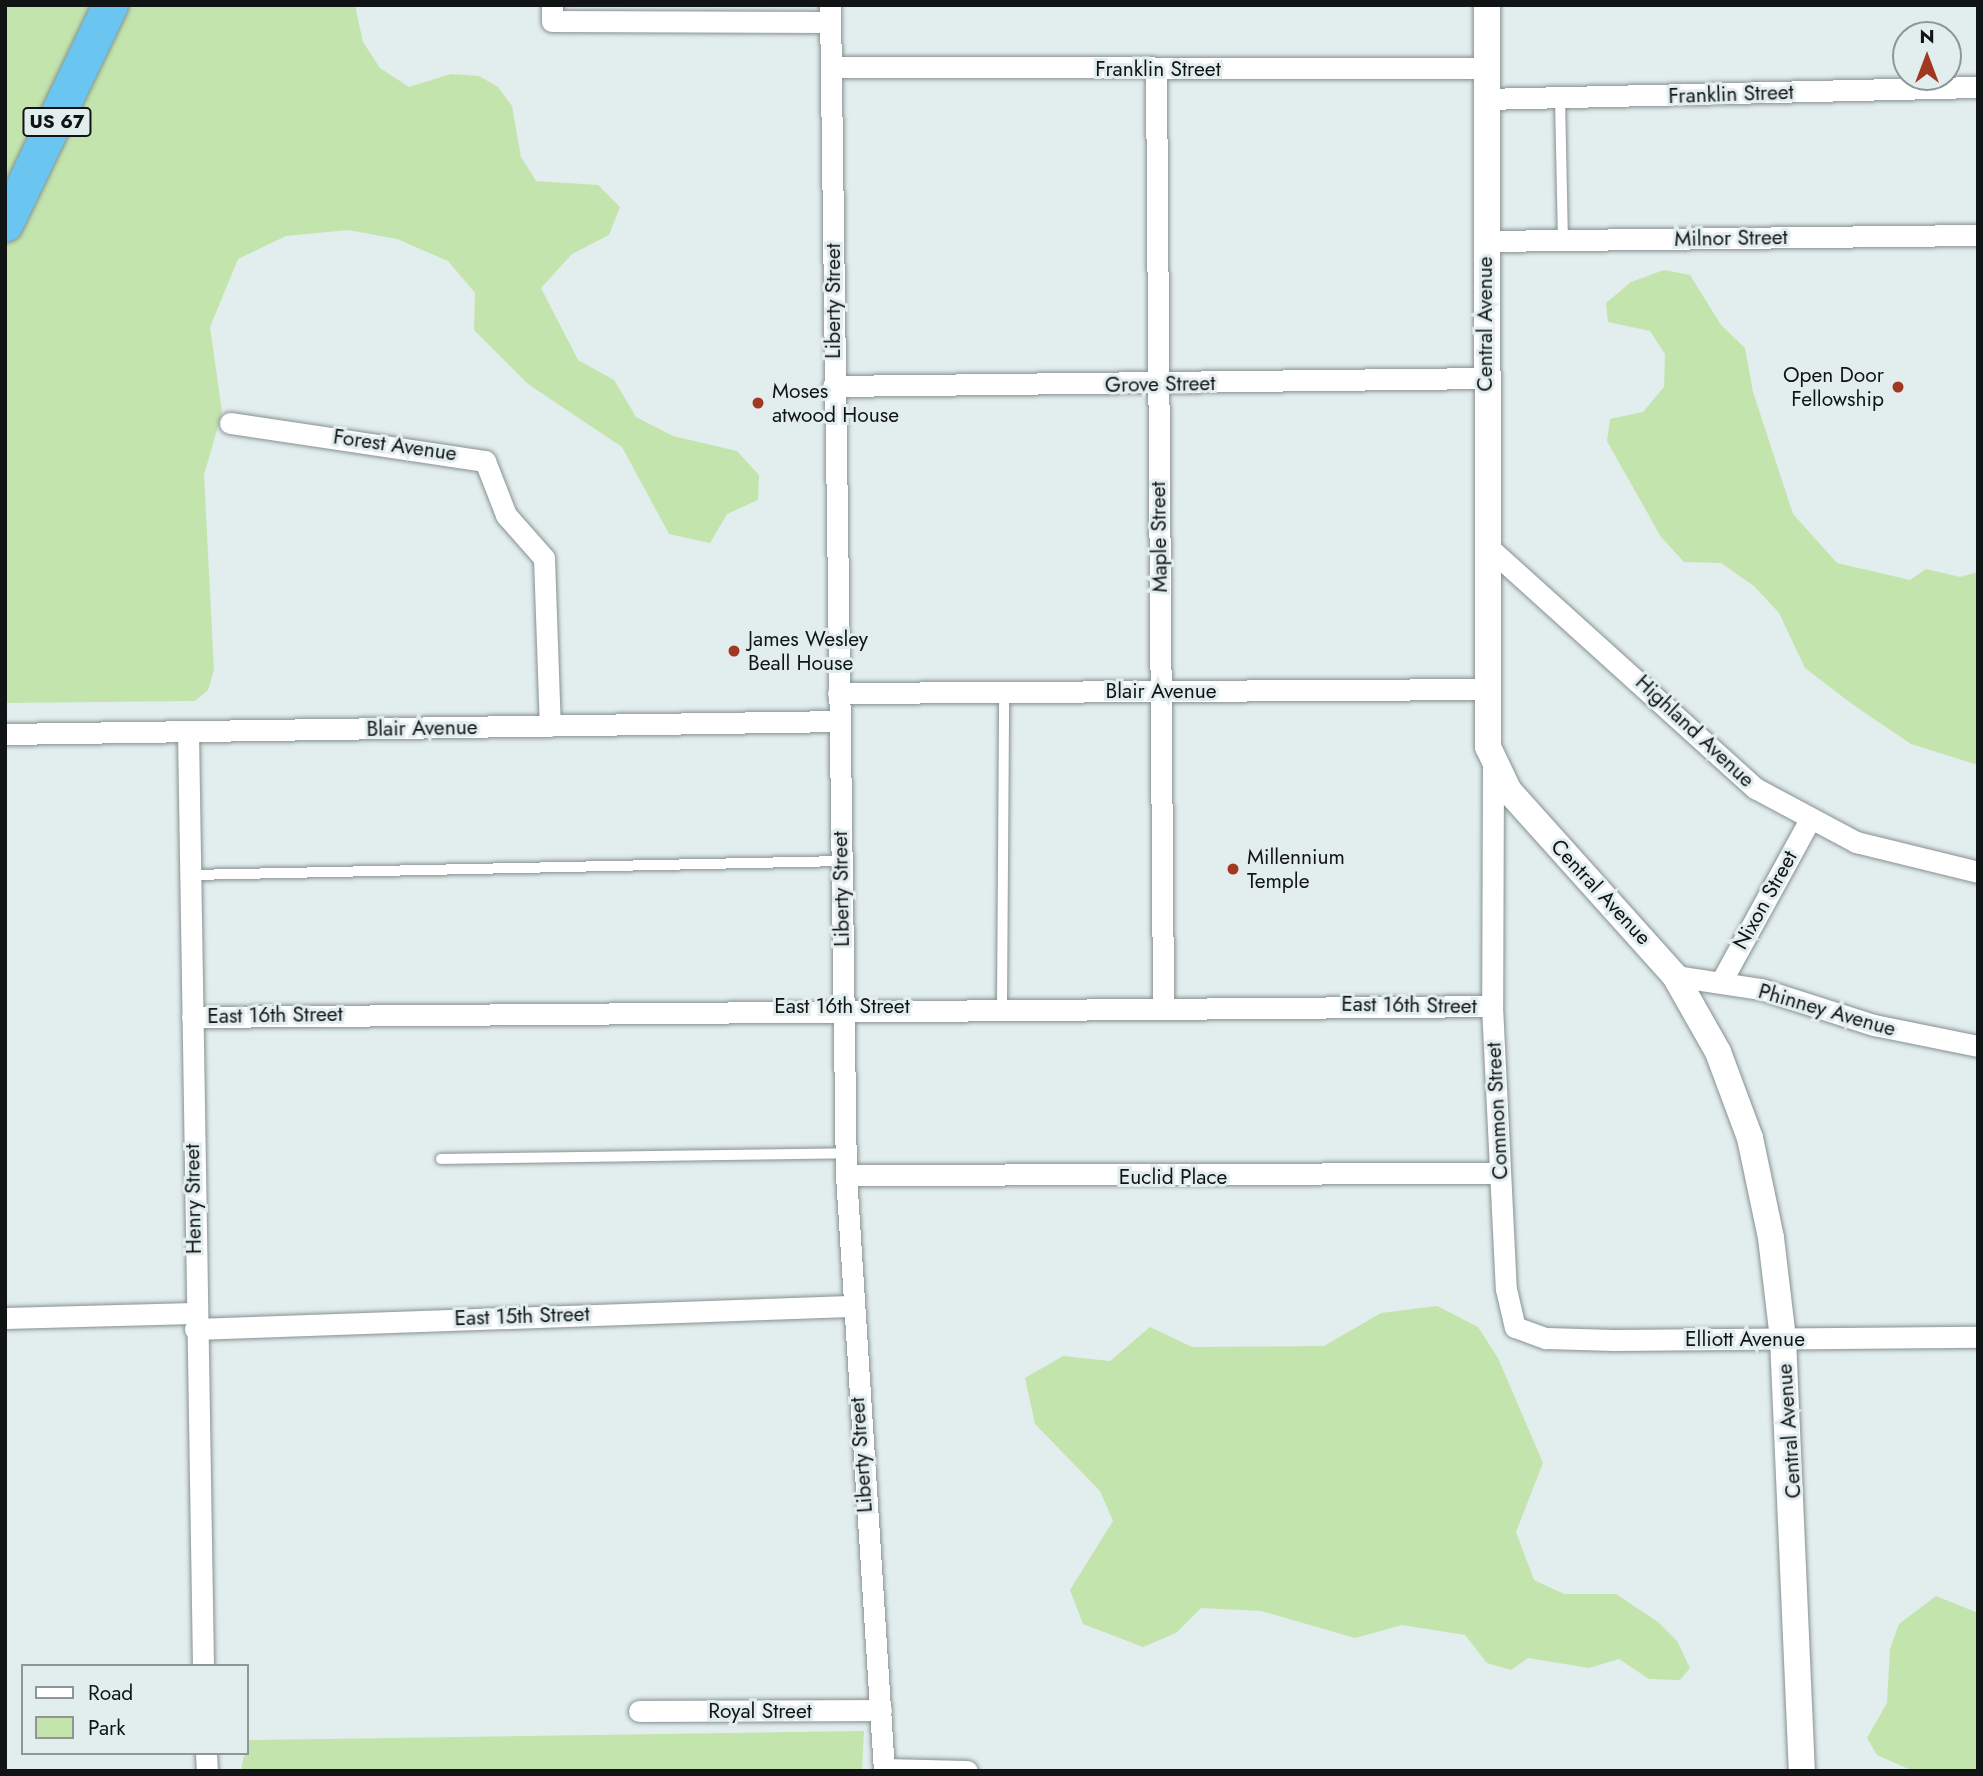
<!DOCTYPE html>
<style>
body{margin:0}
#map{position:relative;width:1983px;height:1776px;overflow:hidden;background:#e2eded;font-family:Jost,sans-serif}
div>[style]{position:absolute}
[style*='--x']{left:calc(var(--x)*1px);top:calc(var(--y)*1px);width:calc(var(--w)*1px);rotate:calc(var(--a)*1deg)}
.green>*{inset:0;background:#c3e5ad}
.roads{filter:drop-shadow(0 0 2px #879191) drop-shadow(0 0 2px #879191)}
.service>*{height:10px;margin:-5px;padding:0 5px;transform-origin:5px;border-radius:5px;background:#fff}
.minor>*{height:21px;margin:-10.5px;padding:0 10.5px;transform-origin:10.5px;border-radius:10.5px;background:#fff}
.tertiary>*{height:26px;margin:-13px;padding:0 13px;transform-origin:13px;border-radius:13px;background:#fff}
.trunk>*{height:35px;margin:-17.5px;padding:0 17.5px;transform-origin:17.5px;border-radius:17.5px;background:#6ac6f0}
.dots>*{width:19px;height:19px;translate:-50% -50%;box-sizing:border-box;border:4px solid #e2eded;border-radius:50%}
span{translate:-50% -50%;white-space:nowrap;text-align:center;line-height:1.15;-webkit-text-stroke:6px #e2eded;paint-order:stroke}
.shield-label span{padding:2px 5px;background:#e2eded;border:2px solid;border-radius:5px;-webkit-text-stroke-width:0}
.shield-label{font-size:19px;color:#111415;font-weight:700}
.street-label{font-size:21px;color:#111415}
.poi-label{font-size:21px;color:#111415}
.right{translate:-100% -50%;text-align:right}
.left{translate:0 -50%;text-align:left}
.frame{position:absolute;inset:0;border:7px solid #111415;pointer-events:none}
.legend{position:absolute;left:21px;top:1664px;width:228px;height:91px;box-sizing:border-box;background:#e2eded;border:2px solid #8e9697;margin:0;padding:9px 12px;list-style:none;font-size:21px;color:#111415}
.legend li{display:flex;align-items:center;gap:14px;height:35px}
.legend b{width:35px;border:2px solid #8e9697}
.north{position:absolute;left:1892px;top:21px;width:70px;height:70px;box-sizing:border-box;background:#e2eded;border:2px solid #8e9697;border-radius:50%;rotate:0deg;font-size:19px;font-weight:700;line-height:28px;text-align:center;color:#111415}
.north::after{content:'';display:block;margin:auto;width:24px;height:32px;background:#a13821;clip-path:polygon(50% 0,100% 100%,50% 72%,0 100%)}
</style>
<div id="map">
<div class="green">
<i style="clip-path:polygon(5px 5px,355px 5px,363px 42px,380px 68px,409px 87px,451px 74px,479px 76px,498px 87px,512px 106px,521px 157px,536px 181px,598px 185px,620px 207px,609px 235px,572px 254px,541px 288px,578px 360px,614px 380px,636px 417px,673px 436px,737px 451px,759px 475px,758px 500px,727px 514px,710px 543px,669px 534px,622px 447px,528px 384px,474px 330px,475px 293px,448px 261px,397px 239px,348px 230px,286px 236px,238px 259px,210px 327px,222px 412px,204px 475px,214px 670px,208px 690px,195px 701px,5px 703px)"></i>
<i style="clip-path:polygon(1664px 270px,1690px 275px,1721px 325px,1745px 348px,1753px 392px,1793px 514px,1837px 563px,1910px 580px,1926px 569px,1960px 577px,1978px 572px,1978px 765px,1911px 744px,1852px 704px,1805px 668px,1779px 613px,1754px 586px,1721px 563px,1684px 562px,1661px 537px,1607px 441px,1610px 419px,1643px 412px,1664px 387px,1665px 354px,1650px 331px,1608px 322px,1606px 303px,1631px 282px)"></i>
<i style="clip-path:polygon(1437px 1306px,1478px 1327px,1498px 1358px,1543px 1463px,1516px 1532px,1534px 1580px,1564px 1594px,1616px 1594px,1658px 1622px,1677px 1641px,1690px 1668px,1680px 1680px,1649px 1679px,1619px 1659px,1589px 1668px,1528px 1658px,1511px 1670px,1487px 1663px,1465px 1635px,1402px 1625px,1355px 1638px,1261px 1611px,1201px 1608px,1176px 1633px,1143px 1647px,1083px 1624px,1070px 1590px,1113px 1521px,1100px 1491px,1035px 1424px,1025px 1378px,1063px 1356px,1110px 1361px,1150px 1327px,1192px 1347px,1324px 1346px,1381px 1313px)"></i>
<i style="clip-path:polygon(1936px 1596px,1978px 1613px,1978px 1771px,1913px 1771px,1877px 1755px,1867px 1738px,1887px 1703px,1890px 1649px,1899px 1624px)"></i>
<i style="clip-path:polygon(864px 1731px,862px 1771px,241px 1771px,247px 1740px)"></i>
</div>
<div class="roads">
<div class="service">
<i style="--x:1560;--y:98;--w:142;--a:88.8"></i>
<i style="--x:191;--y:875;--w:650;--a:-1.23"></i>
<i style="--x:1002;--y:1005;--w:313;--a:-89.6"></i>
<i style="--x:441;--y:1159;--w:405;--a:-0.8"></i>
</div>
<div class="minor">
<i style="--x:552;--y:5;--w:16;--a:90"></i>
<i style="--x:552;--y:21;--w:278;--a:0.2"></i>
<i style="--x:830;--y:5;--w:1170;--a:89.22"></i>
<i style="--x:846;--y:1175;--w:597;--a:86.35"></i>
<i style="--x:831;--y:67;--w:654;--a:0.09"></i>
<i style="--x:1156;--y:69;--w:935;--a:89.57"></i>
<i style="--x:1485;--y:99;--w:493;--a:-1.4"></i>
<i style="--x:1485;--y:241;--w:493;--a:-0.7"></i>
<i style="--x:833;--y:386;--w:653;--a:-0.7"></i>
<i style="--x:230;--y:423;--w:258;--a:8.5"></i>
<i style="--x:485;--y:461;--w:58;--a:68.7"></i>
<i style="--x:506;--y:515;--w:57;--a:48.5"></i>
<i style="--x:544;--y:558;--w:168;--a:88"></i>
<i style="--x:1486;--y:545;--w:363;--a:42.1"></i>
<i style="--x:1755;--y:788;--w:115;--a:28.1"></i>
<i style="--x:1856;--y:842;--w:126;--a:13.8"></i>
<i style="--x:838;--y:693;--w:647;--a:-0.35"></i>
<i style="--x:188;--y:732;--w:934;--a:89.08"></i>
<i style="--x:5;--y:734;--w:833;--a:-0.89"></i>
<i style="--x:1493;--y:768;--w:238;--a:90.2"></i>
<i style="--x:1492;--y:1006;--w:283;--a:87.2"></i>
<i style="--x:1506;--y:1289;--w:39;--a:77"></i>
<i style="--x:1515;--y:1327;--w:33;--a:20"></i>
<i style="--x:1546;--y:1338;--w:68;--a:1.7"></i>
<i style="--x:1614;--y:1340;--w:364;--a:-0.5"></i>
<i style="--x:1675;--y:976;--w:87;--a:8.6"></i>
<i style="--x:1761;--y:989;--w:119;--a:17.7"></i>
<i style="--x:1874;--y:1025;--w:106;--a:11.4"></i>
<i style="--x:1722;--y:980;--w:181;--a:-61.3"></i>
<i style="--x:192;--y:1017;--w:1300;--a:-0.48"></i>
<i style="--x:846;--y:1175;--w:654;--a:-0.18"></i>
<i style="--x:5;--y:1318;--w:189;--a:-1.5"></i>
<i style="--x:195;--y:1329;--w:655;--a:-2.01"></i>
<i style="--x:639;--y:1711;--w:242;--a:-0.2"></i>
<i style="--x:206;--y:1753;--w:18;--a:87"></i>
<i style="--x:884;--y:1769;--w:83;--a:1.4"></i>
</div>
<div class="tertiary">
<i style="--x:1487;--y:5;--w:742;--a:89.92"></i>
<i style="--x:1488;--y:747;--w:49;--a:64.5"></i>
<i style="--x:1509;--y:791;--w:249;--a:48.1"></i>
<i style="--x:1675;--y:976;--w:87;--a:60.5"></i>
<i style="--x:1718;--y:1052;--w:92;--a:69.6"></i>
<i style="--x:1750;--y:1138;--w:102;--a:78.1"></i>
<i style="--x:1771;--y:1238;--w:102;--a:83.2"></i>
<i style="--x:1783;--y:1339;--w:432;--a:87.5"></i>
</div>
<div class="trunk">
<i style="--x:5;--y:224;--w:243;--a:-64.4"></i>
</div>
</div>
<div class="dots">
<i style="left:1898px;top:387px;background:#a13821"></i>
<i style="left:758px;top:403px;background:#a13821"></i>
<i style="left:734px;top:651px;background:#a13821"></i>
<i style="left:1233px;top:869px;background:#a13821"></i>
</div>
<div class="shield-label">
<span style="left:57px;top:122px">US 67</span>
</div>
<div class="street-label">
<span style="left:1158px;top:69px">Franklin Street</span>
<span style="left:1731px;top:94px;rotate:-2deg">Franklin Street</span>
<span style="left:1731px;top:238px;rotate:-1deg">Milnor Street</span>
<span style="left:833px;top:301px;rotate:-90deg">Liberty Street</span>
<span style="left:1485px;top:324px;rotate:-90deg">Central Avenue</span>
<span style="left:1160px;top:384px;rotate:-1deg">Grove Street</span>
<span style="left:395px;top:445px;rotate:8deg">Forest Avenue</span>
<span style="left:1159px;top:537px;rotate:-91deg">Maple Street</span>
<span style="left:1161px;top:691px">Blair Avenue</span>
<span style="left:422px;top:728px;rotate:-1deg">Blair Avenue</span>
<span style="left:1695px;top:731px;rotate:43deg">Highland Avenue</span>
<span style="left:841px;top:889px;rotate:-91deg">Liberty Street</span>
<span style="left:1601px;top:892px;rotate:47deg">Central Avenue</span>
<span style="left:1765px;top:900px;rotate:-61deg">Nixon Street</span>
<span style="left:1409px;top:1005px;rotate:1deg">East 16th Street</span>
<span style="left:842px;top:1006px">East 16th Street</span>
<span style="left:1827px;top:1010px;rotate:16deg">Phinney Avenue</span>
<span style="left:275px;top:1015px;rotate:-1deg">East 16th Street</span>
<span style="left:1497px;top:1111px;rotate:-93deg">Common Street</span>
<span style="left:1173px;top:1177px">Euclid Place</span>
<span style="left:193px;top:1199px;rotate:-91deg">Henry Street</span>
<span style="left:522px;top:1316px;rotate:-2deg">East 15th Street</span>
<span style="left:1745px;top:1339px">Elliott Avenue</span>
<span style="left:1789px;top:1431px;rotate:-94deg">Central Avenue</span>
<span style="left:861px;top:1455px;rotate:-94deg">Liberty Street</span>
<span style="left:760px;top:1711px">Royal Street</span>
</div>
<div class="poi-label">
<span class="right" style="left:1884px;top:387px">Open Door<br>Fellowship</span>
<span class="left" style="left:772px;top:403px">Moses<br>atwood House</span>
<span class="left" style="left:748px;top:651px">James Wesley<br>Beall House</span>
<span class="left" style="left:1247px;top:869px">Millennium<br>Temple</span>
</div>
<div class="frame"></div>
<ul class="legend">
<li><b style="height:9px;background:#fff"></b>Road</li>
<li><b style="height:19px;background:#c3e5ad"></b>Park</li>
</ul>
<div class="north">N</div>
</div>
